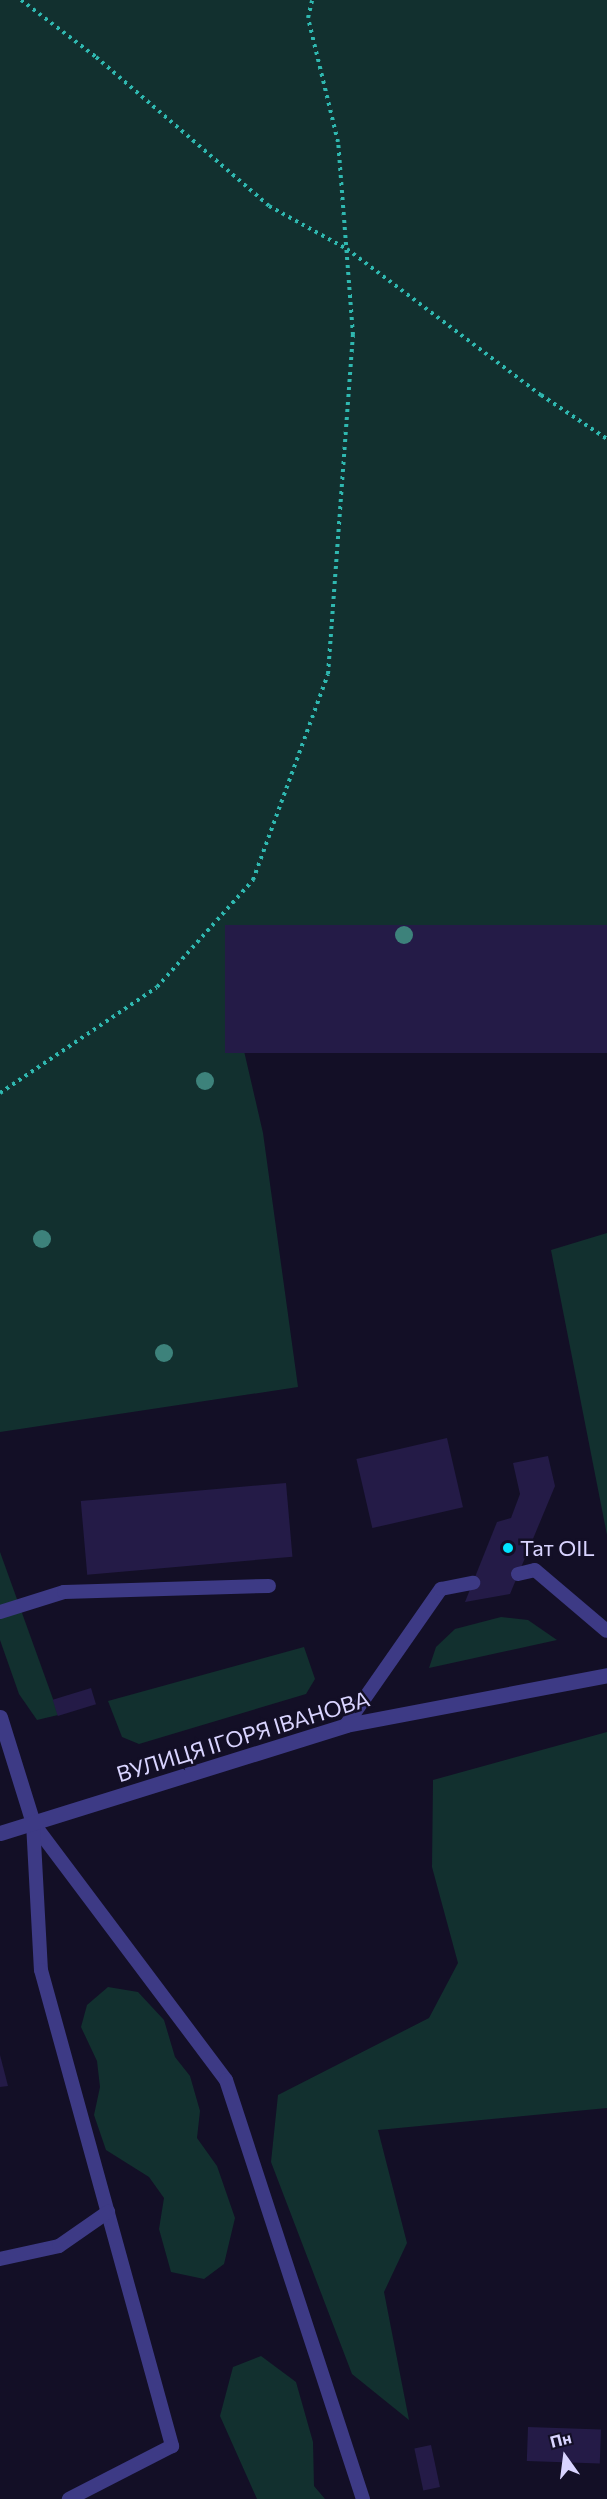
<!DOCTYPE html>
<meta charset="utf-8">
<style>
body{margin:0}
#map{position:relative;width:607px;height:2499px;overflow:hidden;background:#130f26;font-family:Commissioner,sans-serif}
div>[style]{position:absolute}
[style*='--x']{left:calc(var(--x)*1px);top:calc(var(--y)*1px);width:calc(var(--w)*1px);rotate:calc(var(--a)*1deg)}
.green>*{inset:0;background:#12302f}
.building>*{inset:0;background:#241b47;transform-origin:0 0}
.path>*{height:4px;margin-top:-2px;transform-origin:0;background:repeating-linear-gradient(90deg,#2fb8b0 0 3px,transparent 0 7.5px)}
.service>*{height:14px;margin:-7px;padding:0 7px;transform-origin:7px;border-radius:7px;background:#3d3a85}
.minor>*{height:15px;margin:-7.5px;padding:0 7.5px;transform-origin:7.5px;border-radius:7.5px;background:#3d3a85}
.tertiary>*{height:15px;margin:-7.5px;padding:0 7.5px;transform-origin:7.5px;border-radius:7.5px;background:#3d3a85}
.trees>*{width:18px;height:18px;margin:-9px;border-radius:50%;background:#3d827b}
.dots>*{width:16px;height:16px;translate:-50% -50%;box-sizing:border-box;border:3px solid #130f26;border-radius:50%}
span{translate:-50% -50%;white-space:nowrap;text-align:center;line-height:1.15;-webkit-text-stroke:5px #130f26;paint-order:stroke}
.poi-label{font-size:22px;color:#d9d4ff}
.left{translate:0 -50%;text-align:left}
.street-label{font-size:22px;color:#d9d4ff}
.north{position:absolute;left:535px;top:2427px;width:60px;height:60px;-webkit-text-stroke:4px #130f26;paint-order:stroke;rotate:346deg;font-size:16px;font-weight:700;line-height:24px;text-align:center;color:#d9d4ff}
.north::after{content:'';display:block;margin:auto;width:21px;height:27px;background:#d9d4ff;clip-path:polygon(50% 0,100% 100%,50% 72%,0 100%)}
</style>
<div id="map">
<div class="green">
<i style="clip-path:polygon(0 0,607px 0,607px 925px,235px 1012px,263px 1133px,298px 1387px,0 1432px)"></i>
<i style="clip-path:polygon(607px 1233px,607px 1535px,551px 1250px)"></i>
<i style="clip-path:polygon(0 1552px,53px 1699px,58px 1715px,37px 1720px,19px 1694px,0 1640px)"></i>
<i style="clip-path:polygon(501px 1617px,528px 1620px,557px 1640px,429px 1668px,436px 1647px,455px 1629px)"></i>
<i style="clip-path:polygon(304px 1647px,315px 1679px,306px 1694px,139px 1744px,122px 1737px,108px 1701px)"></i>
<i style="clip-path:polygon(607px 1732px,607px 2108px,378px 2130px,407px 2243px,384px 2292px,409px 2420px,352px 2374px,271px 2162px,278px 2095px,429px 2018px,458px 1963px,432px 1867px,433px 1780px)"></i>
<i style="clip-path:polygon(108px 1987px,138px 1992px,164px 2020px,175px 2057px,190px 2076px,200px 2111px,197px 2138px,217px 2166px,235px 2218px,224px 2264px,204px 2279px,171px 2272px,159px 2229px,164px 2198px,149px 2177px,106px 2150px,94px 2115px,100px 2087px,97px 2061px,81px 2027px,87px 2005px)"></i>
<i style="clip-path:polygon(261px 2356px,296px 2382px,313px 2442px,314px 2486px,325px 2499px,257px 2499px,220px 2416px,233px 2367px)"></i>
</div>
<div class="building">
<i style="left:607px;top:925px;width:128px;height:382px;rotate:90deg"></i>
<i style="left:447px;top:1438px;width:71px;height:93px;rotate:77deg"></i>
<i style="clip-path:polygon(548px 1456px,555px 1486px,510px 1594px,465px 1602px,497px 1522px,511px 1518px,520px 1494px,513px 1463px)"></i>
<i style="left:286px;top:1483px;width:74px;height:206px;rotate:85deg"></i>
<i style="left:91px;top:1688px;width:17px;height:40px;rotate:73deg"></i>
<i style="clip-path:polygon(0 2055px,8px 2086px,0 2087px)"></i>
<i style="left:528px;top:2427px;width:73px;height:34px;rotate:2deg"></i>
<i style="left:431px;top:2445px;width:43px;height:17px;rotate:78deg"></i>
</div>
<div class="path">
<i style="--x:21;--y:0;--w:94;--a:37.2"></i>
<i style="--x:96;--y:57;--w:228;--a:40.7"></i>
<i style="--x:269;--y:206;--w:89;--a:28.9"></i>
<i style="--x:347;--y:249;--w:243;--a:37"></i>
<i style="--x:541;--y:395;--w:79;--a:33.7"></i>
<i style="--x:0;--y:1093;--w:189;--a:-34"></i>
<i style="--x:157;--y:987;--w:144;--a:-48.1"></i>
<i style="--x:253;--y:880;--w:219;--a:-70"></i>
<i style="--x:328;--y:674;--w:340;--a:-85.8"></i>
<i style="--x:353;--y:335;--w:194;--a:-94.4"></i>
<i style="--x:338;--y:142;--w:128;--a:-103.6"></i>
<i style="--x:308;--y:18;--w:18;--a:-77"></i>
</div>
<div class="service">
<i style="--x:518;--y:1574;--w:17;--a:-13"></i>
<i style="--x:535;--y:1570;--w:94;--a:40.3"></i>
<i style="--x:0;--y:1612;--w:67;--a:-17.4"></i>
<i style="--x:64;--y:1592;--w:205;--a:-1.7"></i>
<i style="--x:346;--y:1725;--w:166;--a:-55.1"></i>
<i style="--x:441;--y:1589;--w:33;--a:-11"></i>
<i style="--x:33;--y:1823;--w:321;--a:53.1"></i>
<i style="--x:226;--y:2080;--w:441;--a:71.9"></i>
<i style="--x:33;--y:1823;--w:147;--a:86.9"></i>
<i style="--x:41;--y:1970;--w:494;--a:74.6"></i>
<i style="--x:172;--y:2446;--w:116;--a:152.8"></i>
<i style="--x:0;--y:2259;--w:60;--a:-12.4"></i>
<i style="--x:59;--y:2246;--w:60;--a:-34.8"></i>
</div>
<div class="minor">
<i style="--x:0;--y:1717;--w:111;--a:72.7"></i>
</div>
<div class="tertiary">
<i style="--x:0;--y:1833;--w:362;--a:-17.3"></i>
<i style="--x:346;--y:1725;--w:266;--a:-10.8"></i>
</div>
<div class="trees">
<i style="left:404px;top:935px"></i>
<i style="left:205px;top:1081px"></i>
<i style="left:42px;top:1239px"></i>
<i style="left:164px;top:1353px"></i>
</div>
<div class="dots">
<i style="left:508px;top:1548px;background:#00e5ff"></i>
</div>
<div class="poi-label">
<span class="left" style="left:520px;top:1548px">Тат OIL</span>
</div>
<div class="street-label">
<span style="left:243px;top:1736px;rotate:-17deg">ВУЛИЦЯ ІГОРЯ ІВАНОВА</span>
</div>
<div class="north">Пн</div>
</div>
